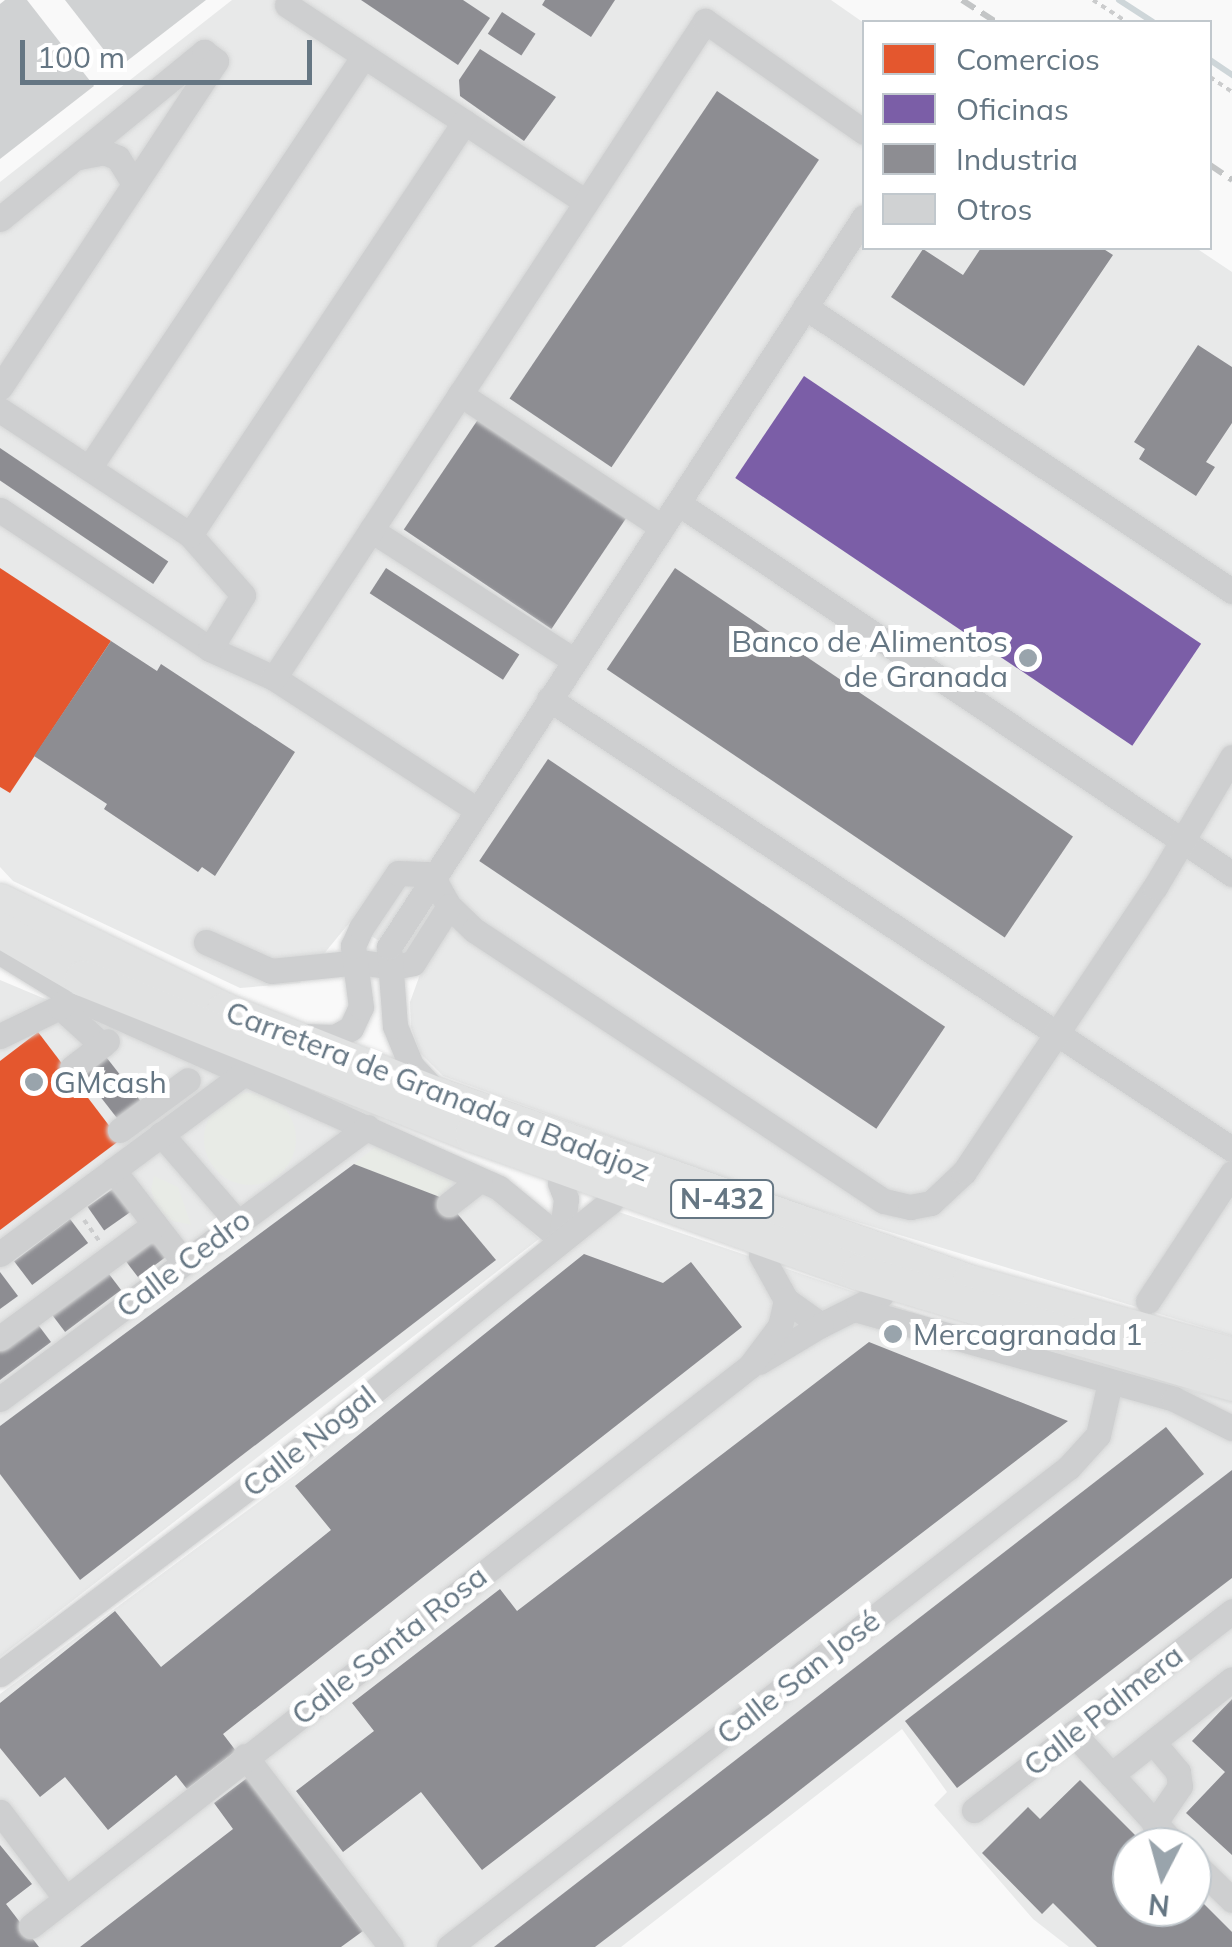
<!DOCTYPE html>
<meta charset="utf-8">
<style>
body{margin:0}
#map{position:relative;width:1232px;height:1947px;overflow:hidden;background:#f9f9f9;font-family:Mulish,sans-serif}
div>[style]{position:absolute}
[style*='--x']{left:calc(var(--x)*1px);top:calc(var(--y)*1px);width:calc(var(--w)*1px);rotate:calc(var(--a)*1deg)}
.built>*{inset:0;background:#e8e9e9}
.green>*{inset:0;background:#e8ebe6}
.round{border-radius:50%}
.shops>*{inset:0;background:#e4572e}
.offices>*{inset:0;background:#7b5ea7;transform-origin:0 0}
.industry>*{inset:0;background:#8d8d92;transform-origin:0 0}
.stream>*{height:6px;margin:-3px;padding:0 3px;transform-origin:3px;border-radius:3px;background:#ced6d9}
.building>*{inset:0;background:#d0d2d3}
.path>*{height:4px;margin-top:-2px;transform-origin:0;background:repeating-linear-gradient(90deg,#cbcccd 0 5px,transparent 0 10px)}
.roads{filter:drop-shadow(0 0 2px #d5d6d6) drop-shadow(0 0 2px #d5d6d6)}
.minor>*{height:25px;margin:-12.5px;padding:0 12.5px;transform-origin:12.5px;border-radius:12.5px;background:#cecfd0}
.highway>*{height:35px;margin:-17.5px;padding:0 17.5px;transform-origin:17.5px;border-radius:17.5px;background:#e1e2e2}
.rail>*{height:6px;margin-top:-3px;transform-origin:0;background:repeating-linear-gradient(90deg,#c3c5c6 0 15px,transparent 0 23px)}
.dots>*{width:28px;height:28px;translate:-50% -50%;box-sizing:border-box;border:5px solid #fff;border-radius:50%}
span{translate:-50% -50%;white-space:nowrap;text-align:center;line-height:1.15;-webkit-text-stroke:10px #fff;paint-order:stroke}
.shield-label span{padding:2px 8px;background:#fff;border:2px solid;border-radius:8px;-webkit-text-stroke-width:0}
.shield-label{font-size:28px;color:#657683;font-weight:700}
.poi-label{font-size:30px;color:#657683}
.right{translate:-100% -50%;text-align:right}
.left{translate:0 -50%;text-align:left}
.street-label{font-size:30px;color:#657683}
.legend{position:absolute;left:862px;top:20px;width:350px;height:230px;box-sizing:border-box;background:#fff;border:2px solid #c1c8cd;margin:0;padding:12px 18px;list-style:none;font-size:30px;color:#657683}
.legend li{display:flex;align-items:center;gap:20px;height:50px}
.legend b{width:50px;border:2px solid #c1c8cd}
.north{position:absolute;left:1112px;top:1827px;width:100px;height:100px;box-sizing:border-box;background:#fff;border:2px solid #c1c8cd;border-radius:50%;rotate:186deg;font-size:28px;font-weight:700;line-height:40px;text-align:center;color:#657683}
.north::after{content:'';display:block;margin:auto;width:35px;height:45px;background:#99a4ac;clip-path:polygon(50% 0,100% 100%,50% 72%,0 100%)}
.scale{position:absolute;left:20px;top:40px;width:292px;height:45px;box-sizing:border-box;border:5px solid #657683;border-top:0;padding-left:12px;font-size:30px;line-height:35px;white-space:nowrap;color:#657683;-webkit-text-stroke:8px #fff;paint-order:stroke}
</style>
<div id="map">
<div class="built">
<i style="clip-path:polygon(232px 0,831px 0,864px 23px,864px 248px,1196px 248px,1232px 272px,1232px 1336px,788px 1201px,443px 1076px,420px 1053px,411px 1027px,410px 1002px,422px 969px,350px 922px,300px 983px,240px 988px,13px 881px,0 867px,0 182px)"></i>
<i style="clip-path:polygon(0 980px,456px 1171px,498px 1199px,539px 1239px,0 1657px)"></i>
<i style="clip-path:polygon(evenodd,613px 1210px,1017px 1347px,1232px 1401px,1232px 1947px,1069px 1947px,1033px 1919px,934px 1805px,947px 1792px,902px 1729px,621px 1947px,0 1947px,0 1694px,295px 1475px,613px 1210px,1132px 1847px,1192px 1847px,1192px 1907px,1132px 1907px,1132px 1847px)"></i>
</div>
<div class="green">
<i class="round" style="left:204px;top:1093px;width:92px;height:92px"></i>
<i style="clip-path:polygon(378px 1145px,453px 1180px,445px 1199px,354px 1164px)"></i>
<i style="clip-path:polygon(154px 1176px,178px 1187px,191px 1225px,160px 1218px,151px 1190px)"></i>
</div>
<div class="shops">
<i style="clip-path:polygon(0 568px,111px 641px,10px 793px,0 787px)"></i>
<i style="clip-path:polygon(38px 1032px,120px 1140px,0 1230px,0 1061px)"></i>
</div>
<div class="offices">
<i style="left:804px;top:376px;width:479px;height:123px;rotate:34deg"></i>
</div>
<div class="industry">
<i style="clip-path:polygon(361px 0,463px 0,490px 18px,458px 65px)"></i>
<i style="clip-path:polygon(545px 0,615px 0,591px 37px,542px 5px)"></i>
<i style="left:502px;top:12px;width:40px;height:26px;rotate:33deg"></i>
<i style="clip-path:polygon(480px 49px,556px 97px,524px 141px,460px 96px,459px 80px)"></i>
<i style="left:717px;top:91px;width:123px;height:371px;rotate:34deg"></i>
<i style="clip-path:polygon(981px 248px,1102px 248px,1113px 255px,1024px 386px,891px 297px,923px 249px,963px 275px)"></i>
<i style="clip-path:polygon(1198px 345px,1232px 367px,1232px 423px,1206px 462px,1215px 467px,1196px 496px,1139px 459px,1145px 449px,1134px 442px)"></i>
<i style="left:481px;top:415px;width:178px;height:138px;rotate:34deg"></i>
<i style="left:0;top:448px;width:203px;height:27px;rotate:34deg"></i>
<i style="left:386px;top:568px;width:159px;height:30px;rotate:33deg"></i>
<i style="left:675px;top:568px;width:480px;height:122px;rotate:34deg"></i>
<i style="clip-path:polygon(111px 641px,157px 671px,161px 664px,295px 752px,215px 876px,202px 867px,198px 872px,104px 809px,107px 804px,34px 756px)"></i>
<i style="left:548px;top:759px;width:479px;height:123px;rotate:34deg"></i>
<i style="left:103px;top:1053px;width:68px;height:29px;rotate:52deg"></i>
<i style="clip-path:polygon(354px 1164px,445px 1199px,496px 1260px,80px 1580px,0 1474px,0 1426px)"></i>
<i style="left:117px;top:1186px;width:29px;height:36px;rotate:55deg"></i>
<i style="left:70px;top:1219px;width:30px;height:70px;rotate:53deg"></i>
<i style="left:149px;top:1232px;width:30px;height:36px;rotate:53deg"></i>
<i style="clip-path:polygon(584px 1254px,663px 1283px,691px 1262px,742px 1327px,223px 1734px,236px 1751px,187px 1789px,176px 1775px,108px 1830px,65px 1777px,40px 1797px,0 1748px,0 1703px,115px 1611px,161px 1667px,331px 1530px,295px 1486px)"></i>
<i style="left:103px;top:1266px;width:30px;height:70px;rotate:53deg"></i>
<i style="clip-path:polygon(0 1272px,18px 1296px,0 1309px)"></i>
<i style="clip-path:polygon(33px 1318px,51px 1342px,0 1380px,0 1342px)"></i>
<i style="clip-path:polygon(869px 1342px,1068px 1421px,482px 1870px,421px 1792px,343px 1852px,296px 1791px,374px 1731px,352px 1703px,500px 1589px,517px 1611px)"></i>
<i style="clip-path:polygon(1166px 1427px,1204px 1474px,768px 1815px,595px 1947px,494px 1947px)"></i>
<i style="clip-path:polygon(1232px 1470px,1232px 1578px,957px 1788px,905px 1721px)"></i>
<i style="clip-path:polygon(1232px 1699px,1232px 1855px,1186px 1813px,1225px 1772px,1192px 1741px)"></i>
<i style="clip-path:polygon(247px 1778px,363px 1931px,341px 1947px,80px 1947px,233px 1829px,214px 1803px)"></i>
<i style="clip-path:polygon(1080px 1780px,1147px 1847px,1132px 1847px,1132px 1907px,1192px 1907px,1192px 1892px,1232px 1932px,1232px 1947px,1097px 1947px,1053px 1903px,1042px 1914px,982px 1853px,1028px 1807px,1040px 1819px)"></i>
<i style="clip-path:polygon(0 1845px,32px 1884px,6px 1904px,39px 1947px,0 1947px)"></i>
</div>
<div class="stream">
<i style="--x:1119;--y:0;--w:40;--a:32.9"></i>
<i style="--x:1210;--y:60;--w:27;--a:34"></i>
</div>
<div class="building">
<i style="clip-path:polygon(5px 0,27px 0,94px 86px,0 159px,0 4px)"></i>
<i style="clip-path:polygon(65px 0,206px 0,118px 68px)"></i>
</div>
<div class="path">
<i style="--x:1093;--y:0;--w:40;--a:32.9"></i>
<i style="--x:1210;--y:77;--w:27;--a:34"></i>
<i style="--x:84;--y:1220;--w:26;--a:54"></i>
</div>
<div class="roads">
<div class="minor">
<i style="--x:287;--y:5;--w:358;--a:33.4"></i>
<i style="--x:79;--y:157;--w:25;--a:-11"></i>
<i style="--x:104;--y:152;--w:15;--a:23"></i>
<i style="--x:118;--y:158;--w:31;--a:58"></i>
<i style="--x:0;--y:219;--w:264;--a:-39.3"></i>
<i style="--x:204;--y:52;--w:15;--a:37"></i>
<i style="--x:216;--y:61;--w:391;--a:123.5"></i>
<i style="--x:805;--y:307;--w:513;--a:33.63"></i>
<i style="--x:460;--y:394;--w:242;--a:33.4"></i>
<i style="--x:0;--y:410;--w:227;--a:33.3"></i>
<i style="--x:89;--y:468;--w:495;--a:-56.3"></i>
<i style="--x:678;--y:503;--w:667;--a:33.81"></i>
<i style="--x:0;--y:510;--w:252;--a:33.5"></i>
<i style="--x:210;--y:649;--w:70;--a:24.4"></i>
<i style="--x:274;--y:678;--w:239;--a:33"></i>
<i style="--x:371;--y:530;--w:242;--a:32.7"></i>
<i style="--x:210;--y:649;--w:63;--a:-58.6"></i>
<i style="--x:243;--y:595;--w:80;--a:-131.5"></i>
<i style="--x:190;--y:535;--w:496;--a:-56.4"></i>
<i style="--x:274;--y:678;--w:786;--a:-56.73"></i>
<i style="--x:705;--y:21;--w:194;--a:34.9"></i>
<i style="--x:549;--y:699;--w:818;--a:33.38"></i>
<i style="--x:431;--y:874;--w:37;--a:61"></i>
<i style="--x:449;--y:906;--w:35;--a:44"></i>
<i style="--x:474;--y:930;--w:491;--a:33.5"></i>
<i style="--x:884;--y:1201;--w:27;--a:13"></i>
<i style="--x:910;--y:1207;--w:21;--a:-11"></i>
<i style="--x:931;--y:1203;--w:45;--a:-43.2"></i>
<i style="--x:964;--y:1172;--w:343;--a:-56.2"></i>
<i style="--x:1155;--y:887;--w:151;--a:-59.4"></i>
<i style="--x:206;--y:942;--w:71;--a:24"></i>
<i style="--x:271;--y:971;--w:88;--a:-5.8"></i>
<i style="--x:359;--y:962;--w:34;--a:8"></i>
<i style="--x:393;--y:967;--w:20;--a:-11"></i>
<i style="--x:413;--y:963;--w:67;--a:-57.7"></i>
<i style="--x:0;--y:952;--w:82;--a:31.6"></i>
<i style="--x:70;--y:995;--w:470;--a:24.2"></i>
<i style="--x:499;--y:1188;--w:80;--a:39.4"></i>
<i style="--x:60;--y:1007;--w:57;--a:42.1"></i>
<i style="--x:0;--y:1036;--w:67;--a:-25.8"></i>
<i style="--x:60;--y:1007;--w:16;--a:-50"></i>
<i style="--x:303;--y:1036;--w:32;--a:2"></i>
<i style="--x:335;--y:1037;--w:18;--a:-29"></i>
<i style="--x:351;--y:1028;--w:23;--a:-65"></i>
<i style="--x:361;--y:1007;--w:62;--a:-97.5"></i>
<i style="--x:353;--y:946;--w:20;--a:-66"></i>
<i style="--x:361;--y:928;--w:66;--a:-56.1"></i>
<i style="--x:398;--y:873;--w:33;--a:2"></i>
<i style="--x:72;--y:1068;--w:44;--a:-37.6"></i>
<i style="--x:435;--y:1091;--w:35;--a:-133"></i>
<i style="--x:411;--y:1065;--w:42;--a:-112.3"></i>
<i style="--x:395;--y:1026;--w:79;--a:-94.3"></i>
<i style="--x:389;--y:947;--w:871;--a:-56.95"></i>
<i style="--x:120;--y:1130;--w:84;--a:-36.3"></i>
<i style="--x:161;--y:1134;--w:118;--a:49.1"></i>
<i style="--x:113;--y:1170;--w:116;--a:52.3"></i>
<i style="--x:560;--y:1183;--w:17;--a:69"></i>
<i style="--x:566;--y:1199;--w:40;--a:97.1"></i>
<i style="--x:449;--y:1204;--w:39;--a:-38"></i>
<i style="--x:0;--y:1254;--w:301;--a:-36.5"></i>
<i style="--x:761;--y:1255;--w:51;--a:60.9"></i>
<i style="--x:786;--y:1300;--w:43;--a:35.5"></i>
<i style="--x:821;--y:1325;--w:67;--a:-26.6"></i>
<i style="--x:1148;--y:1301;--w:153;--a:-56.7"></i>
<i style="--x:858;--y:1310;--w:328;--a:15.7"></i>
<i style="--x:1174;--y:1399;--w:65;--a:26.6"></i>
<i style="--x:0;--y:1338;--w:192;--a:-36.3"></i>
<i style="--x:759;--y:1362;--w:72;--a:-30.8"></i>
<i style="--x:0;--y:1399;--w:457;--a:-36.5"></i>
<i style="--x:0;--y:1674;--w:416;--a:-36.9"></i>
<i style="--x:333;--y:1424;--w:356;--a:-38.7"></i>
<i style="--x:1073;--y:1733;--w:154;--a:47.6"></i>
<i style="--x:1153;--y:1742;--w:39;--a:50"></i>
<i style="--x:1178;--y:1772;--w:14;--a:82"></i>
<i style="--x:1180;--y:1786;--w:46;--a:124.4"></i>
<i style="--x:245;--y:1756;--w:240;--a:52.6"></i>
<i style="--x:1111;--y:1775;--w:154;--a:-38.4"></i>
<i style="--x:974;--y:1810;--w:326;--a:-37.6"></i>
<i style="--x:0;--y:1812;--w:109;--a:52.8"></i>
<i style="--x:1192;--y:1861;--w:56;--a:44.3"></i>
<i style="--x:31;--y:1926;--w:911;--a:-37.91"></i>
<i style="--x:750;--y:1366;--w:50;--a:-53.1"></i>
<i style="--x:780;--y:1326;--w:27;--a:-77"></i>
<i style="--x:449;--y:1947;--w:784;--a:-37.75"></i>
<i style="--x:1069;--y:1467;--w:43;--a:-47.8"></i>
<i style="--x:1098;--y:1435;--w:54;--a:-77.2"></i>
</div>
<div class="highway">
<i style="--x:0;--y:901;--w:249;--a:25.9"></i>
<i style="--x:224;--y:1010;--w:230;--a:21.7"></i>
<i style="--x:438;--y:1095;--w:563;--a:19.4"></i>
<i style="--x:969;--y:1282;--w:273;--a:15.5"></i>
<i style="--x:0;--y:930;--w:95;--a:30.3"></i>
<i style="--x:82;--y:978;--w:420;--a:21.8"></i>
<i style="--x:472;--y:1134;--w:410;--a:19.7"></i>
<i style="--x:858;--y:1272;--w:390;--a:16.5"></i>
</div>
</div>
<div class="rail">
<i style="--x:962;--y:0;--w:40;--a:32.9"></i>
<i style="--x:1210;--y:165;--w:27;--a:34"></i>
</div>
<div class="dots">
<i style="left:1028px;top:658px;background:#99a4ac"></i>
<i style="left:34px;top:1082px;background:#99a4ac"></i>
<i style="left:893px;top:1334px;background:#99a4ac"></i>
</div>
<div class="shield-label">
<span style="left:722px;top:1199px">N-432</span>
</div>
<div class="poi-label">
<span class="right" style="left:1008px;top:658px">Banco de Alimentos<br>de Granada</span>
<span class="left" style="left:54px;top:1082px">GMcash</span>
<span class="left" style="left:913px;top:1334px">Mercagranada 1</span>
</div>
<div class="street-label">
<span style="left:438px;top:1091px;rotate:21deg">Carretera de Granada a Badajoz</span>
<span style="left:183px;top:1263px;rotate:-37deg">Calle Cedro</span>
<span style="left:309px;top:1441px;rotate:-38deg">Calle Nogal</span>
<span style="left:389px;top:1645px;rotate:-38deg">Calle Santa Rosa</span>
<span style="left:798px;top:1677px;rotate:-38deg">Calle San José</span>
<span style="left:1103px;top:1710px;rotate:-38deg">Calle Palmera</span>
</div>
<ul class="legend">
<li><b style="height:28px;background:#e4572e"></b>Comercios</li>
<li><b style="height:28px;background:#7b5ea7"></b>Oficinas</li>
<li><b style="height:28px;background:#8d8d92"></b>Industria</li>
<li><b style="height:28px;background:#d0d2d3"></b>Otros</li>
</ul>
<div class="north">N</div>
<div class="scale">100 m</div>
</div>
